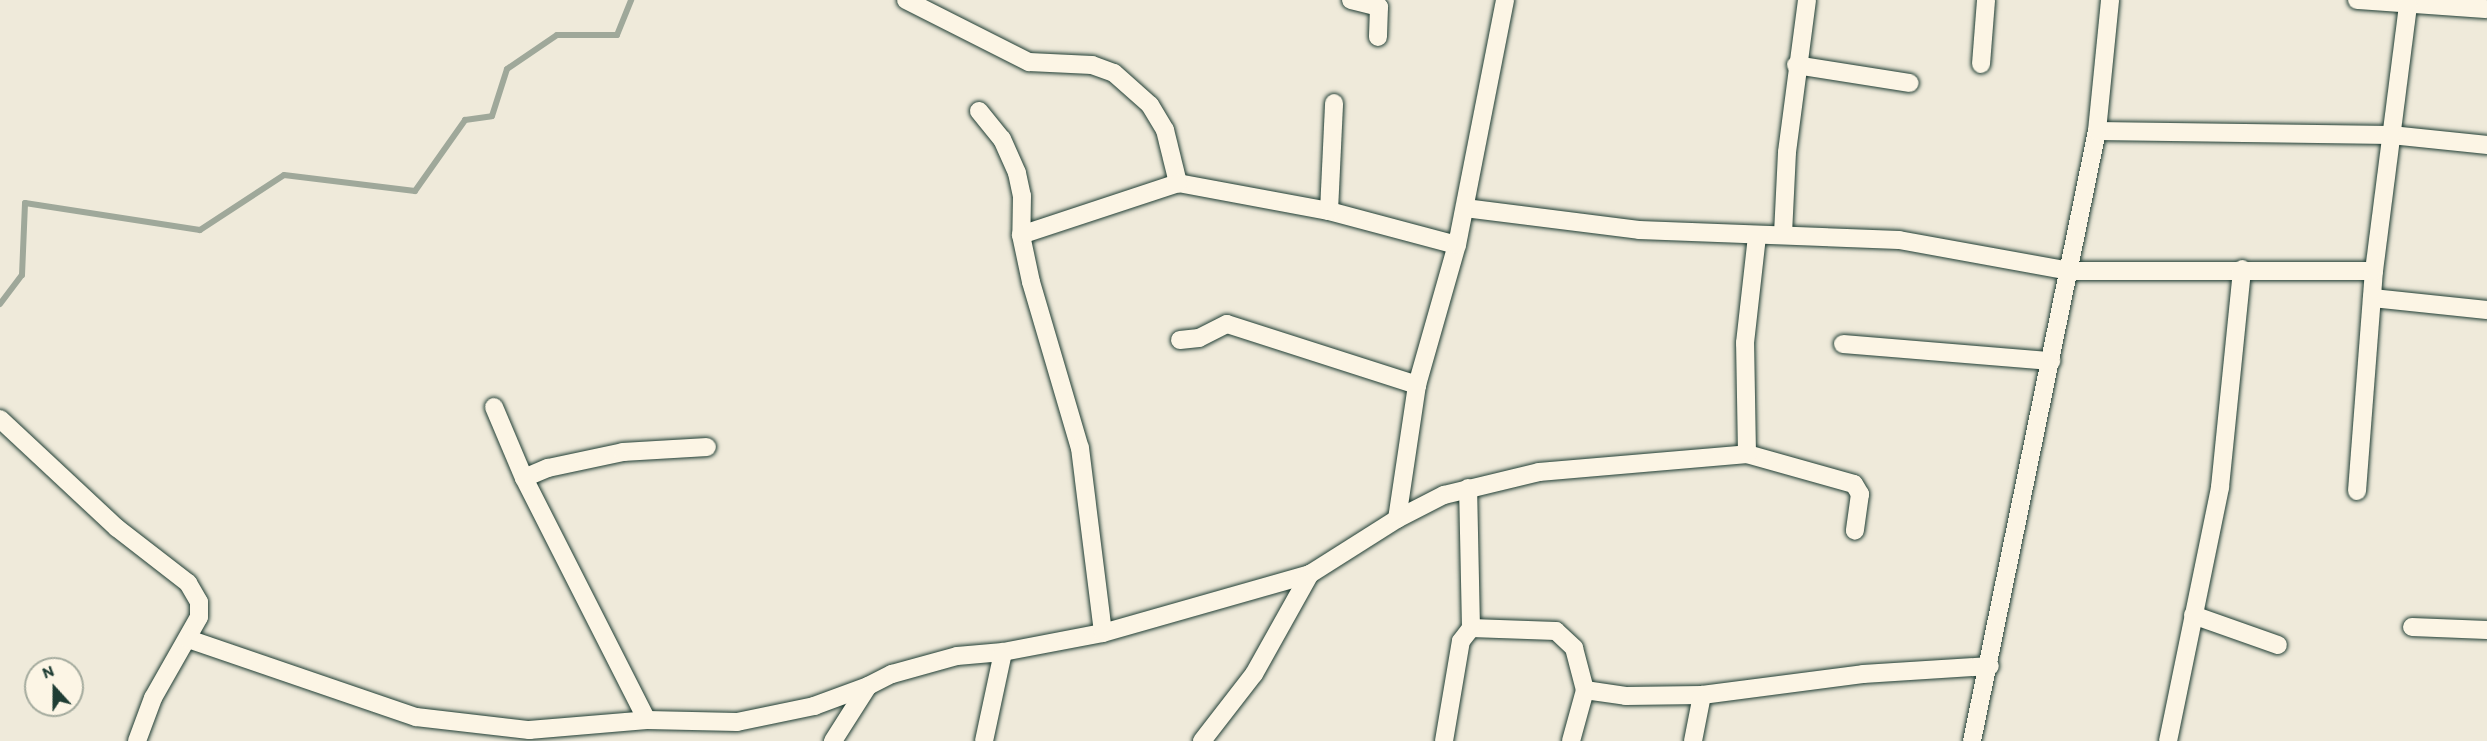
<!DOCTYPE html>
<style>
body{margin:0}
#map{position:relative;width:2487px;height:741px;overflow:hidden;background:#efeada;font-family:Itim,sans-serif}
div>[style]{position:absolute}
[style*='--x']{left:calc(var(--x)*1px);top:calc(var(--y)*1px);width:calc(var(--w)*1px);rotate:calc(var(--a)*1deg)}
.stream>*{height:6px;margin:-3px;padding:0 3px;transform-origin:3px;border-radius:3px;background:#9fa89a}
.roads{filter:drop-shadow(0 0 2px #1f3d34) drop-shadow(0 0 2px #1f3d34)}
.minor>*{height:18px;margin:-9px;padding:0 9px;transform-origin:9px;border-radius:9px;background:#fcf5e5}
span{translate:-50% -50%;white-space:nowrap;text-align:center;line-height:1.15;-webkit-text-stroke:4.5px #fcf5e5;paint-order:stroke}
.north{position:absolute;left:24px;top:657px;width:60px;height:60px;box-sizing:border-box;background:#fcf5e5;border:2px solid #a4ab9e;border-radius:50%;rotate:339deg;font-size:16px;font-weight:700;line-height:24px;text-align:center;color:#1f3d34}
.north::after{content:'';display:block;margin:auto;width:21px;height:27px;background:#1f3d34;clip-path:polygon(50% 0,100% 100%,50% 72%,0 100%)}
</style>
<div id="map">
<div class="stream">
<i style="--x:0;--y:304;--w:36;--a:-53"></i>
<i style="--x:22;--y:275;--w:72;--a:-87.6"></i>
<i style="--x:25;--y:203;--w:177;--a:8.8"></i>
<i style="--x:200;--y:230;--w:100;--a:-33.2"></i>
<i style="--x:284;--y:175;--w:132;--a:7"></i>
<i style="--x:415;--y:191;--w:87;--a:-54.8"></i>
<i style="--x:465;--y:120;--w:27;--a:-8"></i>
<i style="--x:492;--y:116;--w:49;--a:-72.3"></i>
<i style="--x:507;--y:69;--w:60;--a:-34.2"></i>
<i style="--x:557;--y:35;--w:60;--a:0"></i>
<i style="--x:617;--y:35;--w:38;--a:-68"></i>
</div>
<div class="roads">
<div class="minor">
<i style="--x:906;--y:0;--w:138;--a:26.8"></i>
<i style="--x:1029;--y:62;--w:63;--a:2.7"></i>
<i style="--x:1092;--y:65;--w:23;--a:20"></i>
<i style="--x:1114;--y:73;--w:48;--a:41.6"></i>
<i style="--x:1150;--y:105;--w:29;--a:59"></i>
<i style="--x:1165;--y:130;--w:55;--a:76.2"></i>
<i style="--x:1178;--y:183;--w:154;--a:10.5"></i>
<i style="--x:1329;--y:211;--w:132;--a:14.9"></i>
<i style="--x:1351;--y:0;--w:29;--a:14"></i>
<i style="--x:1379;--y:7;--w:30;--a:92"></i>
<i style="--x:2357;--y:0;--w:130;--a:4"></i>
<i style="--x:1981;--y:64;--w:64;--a:-85.5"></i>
<i style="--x:1796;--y:65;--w:115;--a:9"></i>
<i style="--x:979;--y:111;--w:36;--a:51"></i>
<i style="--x:1002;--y:139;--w:37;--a:66"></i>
<i style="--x:1017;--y:173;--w:24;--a:78"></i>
<i style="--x:1022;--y:196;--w:39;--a:91"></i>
<i style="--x:1021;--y:235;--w:48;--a:78"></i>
<i style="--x:1031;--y:282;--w:173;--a:73.6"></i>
<i style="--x:1080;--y:448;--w:186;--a:82.9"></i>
<i style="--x:2097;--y:131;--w:294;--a:0.8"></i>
<i style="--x:2391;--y:135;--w:97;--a:5.9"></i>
<i style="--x:1465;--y:208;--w:175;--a:7.2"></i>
<i style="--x:1639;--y:230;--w:260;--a:2.2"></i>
<i style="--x:1899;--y:240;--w:173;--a:10.3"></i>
<i style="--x:2069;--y:271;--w:305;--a:0"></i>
<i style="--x:1329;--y:211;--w:108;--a:-87.3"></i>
<i style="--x:1783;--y:234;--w:82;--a:-87.2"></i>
<i style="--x:1787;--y:152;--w:153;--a:-82.5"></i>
<i style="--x:1021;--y:235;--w:165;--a:-18.3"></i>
<i style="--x:2372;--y:298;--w:116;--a:6"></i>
<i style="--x:1180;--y:340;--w:19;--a:-6"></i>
<i style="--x:1199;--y:338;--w:31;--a:-27"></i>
<i style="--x:1227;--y:324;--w:200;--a:17.8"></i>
<i style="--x:1843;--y:344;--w:209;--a:4.7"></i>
<i style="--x:494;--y:407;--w:77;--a:67.1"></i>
<i style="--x:524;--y:478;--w:271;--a:63.1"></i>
<i style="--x:0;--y:419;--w:160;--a:43"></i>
<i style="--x:117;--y:528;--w:90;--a:37.8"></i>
<i style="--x:188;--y:583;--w:22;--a:60"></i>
<i style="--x:199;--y:602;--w:15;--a:90"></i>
<i style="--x:199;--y:617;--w:93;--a:119.6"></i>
<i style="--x:153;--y:698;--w:46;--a:110.4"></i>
<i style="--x:1747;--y:454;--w:111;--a:15.7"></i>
<i style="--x:1854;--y:484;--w:12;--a:59"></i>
<i style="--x:1860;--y:494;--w:37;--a:98"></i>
<i style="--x:524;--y:478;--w:26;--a:-23"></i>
<i style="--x:548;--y:468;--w:77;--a:-12"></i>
<i style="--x:623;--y:452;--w:84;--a:-3.4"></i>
<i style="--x:2357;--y:491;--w:221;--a:-85.6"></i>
<i style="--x:2374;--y:271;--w:268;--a:-82.7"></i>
<i style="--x:1397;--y:519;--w:53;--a:-27.1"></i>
<i style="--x:1444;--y:495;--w:98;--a:-13.6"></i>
<i style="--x:1539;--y:472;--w:209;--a:-4.9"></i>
<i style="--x:1747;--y:454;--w:111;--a:-91"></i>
<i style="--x:1745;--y:343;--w:108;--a:-83.6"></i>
<i style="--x:2193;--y:615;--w:90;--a:19.4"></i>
<i style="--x:2412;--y:627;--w:75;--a:2.3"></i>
<i style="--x:1471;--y:628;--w:85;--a:2"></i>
<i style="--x:1556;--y:631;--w:25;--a:43"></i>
<i style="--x:1574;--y:648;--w:43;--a:75.3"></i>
<i style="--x:1585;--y:690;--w:41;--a:8.3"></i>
<i style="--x:1626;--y:696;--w:76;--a:-0.8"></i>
<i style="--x:1702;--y:695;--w:162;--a:-7.4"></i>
<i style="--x:1863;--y:674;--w:127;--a:-3.6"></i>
<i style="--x:188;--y:639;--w:241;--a:18.9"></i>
<i style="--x:416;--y:717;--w:114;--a:6.6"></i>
<i style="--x:529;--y:730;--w:118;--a:-4.8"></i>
<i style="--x:647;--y:720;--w:90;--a:1.3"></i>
<i style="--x:737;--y:722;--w:79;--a:-11.7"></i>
<i style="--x:814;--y:706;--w:58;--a:-20.3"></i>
<i style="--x:833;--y:741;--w:65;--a:-57.5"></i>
<i style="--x:868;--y:686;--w:27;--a:-27"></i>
<i style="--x:892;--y:674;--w:67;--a:-15.5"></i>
<i style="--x:957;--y:656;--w:46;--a:-5"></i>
<i style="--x:1003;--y:652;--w:102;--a:-10.8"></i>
<i style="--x:1103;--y:633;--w:215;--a:-15.9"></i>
<i style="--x:1310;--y:574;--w:103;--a:-32.3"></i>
<i style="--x:1397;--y:519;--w:135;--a:-81.5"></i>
<i style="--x:1417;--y:385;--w:146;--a:-74.1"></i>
<i style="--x:1457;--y:245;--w:250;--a:-78.9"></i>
<i style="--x:984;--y:741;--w:91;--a:-77.9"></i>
<i style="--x:1202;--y:741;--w:85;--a:-52.2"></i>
<i style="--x:1254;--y:674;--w:115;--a:-60.8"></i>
<i style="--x:1444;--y:741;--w:101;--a:-80.4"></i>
<i style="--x:1461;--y:641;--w:16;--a:-52"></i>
<i style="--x:1471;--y:628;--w:140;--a:-91.2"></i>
<i style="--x:1571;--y:741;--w:53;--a:-74.6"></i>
<i style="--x:1693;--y:741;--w:47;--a:-78.9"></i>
<i style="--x:1972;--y:741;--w:623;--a:-78.42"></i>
<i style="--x:2097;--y:131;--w:132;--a:-84.3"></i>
<i style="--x:2168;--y:741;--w:259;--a:-78.4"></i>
<i style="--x:2220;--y:487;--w:219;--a:-84.2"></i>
</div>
</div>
<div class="north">N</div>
</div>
